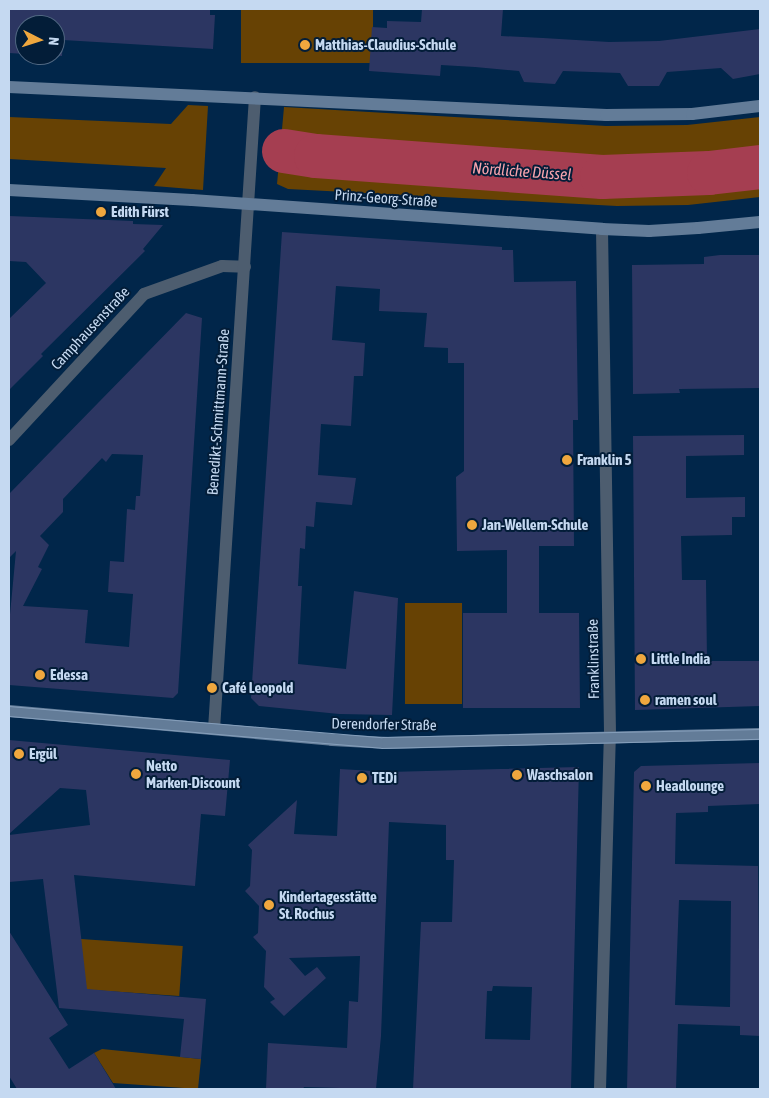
<!DOCTYPE html>
<meta charset="utf-8">
<style>
body{margin:0}
#map{position:relative;width:769px;height:1098px;overflow:hidden;background:#01264a;font-family:"Asap Condensed",sans-serif}
div>[style]{position:absolute}
[style*='--x']{left:calc(var(--x)*1px);top:calc(var(--y)*1px);width:calc(var(--w)*1px);rotate:calc(var(--a)*1deg)}
.green>*{inset:0;background:#674204;transform-origin:0 0}
.river>*{height:44px;margin:-22px;padding:0 22px;transform-origin:22px;border-radius:22px;background:#a53e51}
.building>*{inset:0;background:#2c3662}
.street>*{height:12px;margin:-6px;padding:0 6px;transform-origin:6px;border-radius:6px;background:#4d5d6f}
.secondary>*{height:12px;margin:-6px;padding:0 6px;transform-origin:6px;border-radius:6px;background:#637c98}
.tram>*{height:1px;margin:-0.5px;padding:0 0.5px;transform-origin:0.5px;border-radius:0.5px;background:#869fbb}
.dots>*{width:14px;height:14px;translate:-50% -50%;box-sizing:border-box;border:2px solid #031d38;border-radius:50%}
span{translate:-50% -50%;white-space:nowrap;text-align:center;line-height:1.15;-webkit-text-stroke:4px #031d38;paint-order:stroke}
.poi-label{font-size:15px;color:#c5d9f1;font-weight:700}
.left{translate:0 -50%;text-align:left}
.street-label{font-size:15px;color:#c5d9f1}
.water-label{font-size:16px;color:#f7a3ad;font-style:italic}
.frame{position:absolute;inset:0;border:10px solid #c5d9f1;pointer-events:none}
.north{position:absolute;left:15px;top:15px;width:50px;height:50px;box-sizing:border-box;background:#031d38;border:1px solid #516882;border-radius:50%;rotate:95deg;font-size:14px;font-weight:700;line-height:20px;text-align:center;color:#c5d9f1}
.north::after{content:'';display:block;margin:auto;width:18px;height:22px;background:#efa73e;clip-path:polygon(50% 0,100% 100%,50% 72%,0 100%)}
</style>
<div id="map">
<div class="green">
<i style="left:241px;top:9px;width:132px;height:54px"></i>
<i style="clip-path:polygon(188px 105px,208px 106px,203px 190px,154px 186px,166px 168px,9px 159px,9px 117px,171px 124px)"></i>
<i style="clip-path:polygon(284px 107px,606px 126px,687px 125px,760px 117px,760px 197px,688px 205px,617px 206px,288px 189px,277px 184px)"></i>
<i style="left:405px;top:603px;width:57px;height:101px"></i>
<i style="left:81px;top:939px;width:102px;height:50px;rotate:4deg"></i>
<i style="clip-path:polygon(102px 1049px,201px 1059px,198px 1089px,113px 1083px,94px 1053px)"></i>
</div>
<div class="river">
<i style="--x:284;--y:151;--w:32;--a:9"></i>
<i style="--x:316;--y:156;--w:287;--a:4.2"></i>
<i style="--x:602;--y:177;--w:107;--a:-2.1"></i>
<i style="--x:709;--y:173;--w:51;--a:-6.7"></i>
</div>
<div class="building">
<i style="clip-path:polygon(9px 9px,210px 9px,210px 15px,215px 15px,213px 49px,63px 40px,62px 56px,36px 55px,55px 55px,55px 25px,25px 25px,25px 54px,9px 53px)"></i>
<i style="clip-path:polygon(422px 9px,503px 9px,501px 36px,543px 38px,609px 42px,659px 41px,760px 29px,760px 74px,733px 79px,721px 68px,667px 72px,659px 86px,628px 86px,620px 73px,563px 71px,555px 84px,524px 82px,519px 71px,475px 67px,441px 65px,440px 76px,369px 71px,372px 27px,387px 28px,387px 21px,421px 22px)"></i>
<i style="clip-path:polygon(9px 216px,133px 221px,133px 224px,163px 225px,143px 249px,145px 251px,41px 354px,43px 356px,9px 390px,9px 319px,46px 283px,26px 262px,9px 261px)"></i>
<i style="clip-path:polygon(282px 232px,502px 247px,502px 250px,513px 250px,514px 282px,576px 281px,578px 420px,573px 420px,574px 546px,539px 546px,539px 613px,579px 613px,580px 708px,463px 708px,463px 613px,507px 613px,507px 550px,457px 551px,456px 477px,464px 471px,464px 363px,448px 363px,448px 348px,424px 347px,427px 313px,379px 311px,380px 289px,336px 286px,332px 340px,365px 343px,363px 376px,354px 376px,351px 426px,321px 424px,318px 475px,356px 478px,352px 505px,316px 502px,314px 527px,306px 526px,305px 549px,300px 548px,298px 586px,302px 586px,298px 664px,346px 669px,354px 591px,398px 598px,392px 715px,339px 714px,259px 706px,251px 698px)"></i>
<i style="clip-path:polygon(720px 255px,760px 255px,760px 388px,679px 389px,680px 393px,633px 394px,632px 265px,704px 264px,704px 257px)"></i>
<i style="clip-path:polygon(evenodd,186px 313px,202px 318px,178px 693px,173px 698px,9px 685px,9px 625px,16px 551px,9px 558px,9px 494px,186px 313px,112px 454px,143px 455px,140px 496px,136px 496px,135px 510px,127px 509px,124px 562px,110px 561px,108px 592px,133px 594px,129px 647px,85px 643px,88px 610px,23px 606px,42px 569px,38px 567px,49px 545px,40px 536px,63px 512px,63px 499px,102px 458px,106px 462px,112px 454px)"></i>
<i style="clip-path:polygon(744px 435px,744px 455px,686px 456px,686px 498px,745px 497px,745px 517px,732px 517px,732px 535px,681px 536px,682px 580px,706px 580px,707px 661px,760px 661px,760px 706px,635px 710px,633px 436px)"></i>
<i style="clip-path:polygon(9px 740px,230px 760px,225px 816px,201px 814px,195px 886px,74px 875px,87px 989px,206px 999px,201px 1059px,180px 1057px,184px 1019px,59px 1008px,43px 879px,9px 882px,9px 835px,90px 825px,86px 790px,60px 788px,9px 834px)"></i>
<i style="clip-path:polygon(evenodd,760px 763px,760px 804px,708px 806px,708px 812px,676px 813px,675px 864px,758px 866px,760px 1036px,740px 1035px,740px 1026px,678px 1024px,676px 1089px,627px 1089px,634px 772px,641px 766px,760px 763px,679px 900px,731px 901px,730px 1007px,675px 1005px,679px 900px)"></i>
<i style="clip-path:polygon(evenodd,579px 767px,571px 1089px,413px 1089px,421px 922px,452px 922px,454px 860px,446px 860px,446px 825px,389px 822px,381px 1036px,376px 1089px,304px 1087px,303px 1089px,266px 1089px,268px 1043px,347px 1048px,349px 1001px,358px 1002px,360px 956px,289px 958px,305px 976px,317px 967px,326px 978px,284px 1016px,270px 1002px,275px 999px,264px 987px,266px 951px,253px 937px,258px 933px,259px 906px,245px 891px,250px 886px,252px 850px,248px 845px,297px 800px,294px 834px,337px 836px,340px 769px,389px 772px,579px 767px,493px 986px,532px 987px,530px 1040px,485px 1039px,487px 991px,492px 991px,493px 986px)"></i>
<i style="clip-path:polygon(9px 931px,68px 1025px,49px 1038px,69px 1069px,94px 1053px,116px 1089px,17px 1089px,9px 1076px)"></i>
</div>
<div class="street">
<i style="--x:9;--y:440;--w:199;--a:-47.2"></i>
<i style="--x:144;--y:294;--w:83;--a:-19.7"></i>
<i style="--x:222;--y:266;--w:23;--a:2"></i>
<i style="--x:214;--y:729;--w:633;--a:-86.29"></i>
<i style="--x:600;--y:1089;--w:356;--a:-88.4"></i>
<i style="--x:610;--y:733;--w:504;--a:-90.91"></i>
</div>
<div class="secondary">
<i style="--x:9;--y:87;--w:598;--a:2.69"></i>
<i style="--x:606;--y:115;--w:86;--a:-0.7"></i>
<i style="--x:692;--y:114;--w:68;--a:-6.7"></i>
<i style="--x:9;--y:190;--w:183;--a:3.1"></i>
<i style="--x:192;--y:200;--w:411;--a:4"></i>
<i style="--x:602;--y:229;--w:47;--a:2.4"></i>
<i style="--x:649;--y:231;--w:49;--a:-3.5"></i>
<i style="--x:698;--y:228;--w:62;--a:-5.5"></i>
<i style="--x:9;--y:711;--w:324;--a:5.1"></i>
<i style="--x:332;--y:740;--w:56;--a:3.1"></i>
<i style="--x:388;--y:743;--w:372;--a:-1.4"></i>
</div>
<div class="tram">
<i style="--x:9;--y:706;--w:374;--a:4.8"></i>
<i style="--x:382;--y:737;--w:378;--a:-1.2"></i>
<i style="--x:9;--y:716;--w:373;--a:4.9"></i>
<i style="--x:381;--y:748;--w:379;--a:-1.4"></i>
</div>
<div class="dots">
<i style="left:305px;top:45px;background:#efa73e"></i>
<i style="left:101px;top:212px;background:#efa73e"></i>
<i style="left:567px;top:460px;background:#efa73e"></i>
<i style="left:472px;top:525px;background:#efa73e"></i>
<i style="left:641px;top:659px;background:#efa73e"></i>
<i style="left:40px;top:675px;background:#efa73e"></i>
<i style="left:212px;top:688px;background:#efa73e"></i>
<i style="left:645px;top:700px;background:#efa73e"></i>
<i style="left:19px;top:754px;background:#efa73e"></i>
<i style="left:136px;top:774px;background:#efa73e"></i>
<i style="left:517px;top:775px;background:#efa73e"></i>
<i style="left:362px;top:778px;background:#efa73e"></i>
<i style="left:646px;top:786px;background:#efa73e"></i>
<i style="left:269px;top:905px;background:#efa73e"></i>
</div>
<div class="poi-label">
<span class="left" style="left:315px;top:45px">Matthias-Claudius-Schule</span>
<span class="left" style="left:111px;top:212px">Edith Fürst</span>
<span class="left" style="left:577px;top:460px">Franklin 5</span>
<span class="left" style="left:482px;top:525px">Jan-Wellem-Schule</span>
<span class="left" style="left:651px;top:659px">Little India</span>
<span class="left" style="left:50px;top:675px">Edessa</span>
<span class="left" style="left:222px;top:688px">Café Leopold</span>
<span class="left" style="left:655px;top:700px">ramen soul</span>
<span class="left" style="left:29px;top:754px">Ergül</span>
<span class="left" style="left:146px;top:774px">Netto<br>Marken-Discount</span>
<span class="left" style="left:527px;top:775px">Waschsalon</span>
<span class="left" style="left:372px;top:778px">TEDi</span>
<span class="left" style="left:656px;top:786px">Headlounge</span>
<span class="left" style="left:279px;top:905px">Kindertagesstätte<br>St. Rochus</span>
</div>
<div class="street-label">
<span style="left:386px;top:198px;rotate:4deg">Prinz-Georg-Straße</span>
<span style="left:90px;top:328px;rotate:-47deg">Camphausenstraße</span>
<span style="left:218px;top:412px;rotate:-86deg">Benedikt-Schmittmann-Straße</span>
<span style="left:593px;top:659px;rotate:-91deg">Franklinstraße</span>
<span style="left:384px;top:724px;rotate:1deg">Derendorfer Straße</span>
</div>
<div class="water-label">
<span style="left:522px;top:171px;rotate:4deg">Nördliche Düssel</span>
</div>
<div class="frame"></div>
<div class="north">N</div>
</div>
